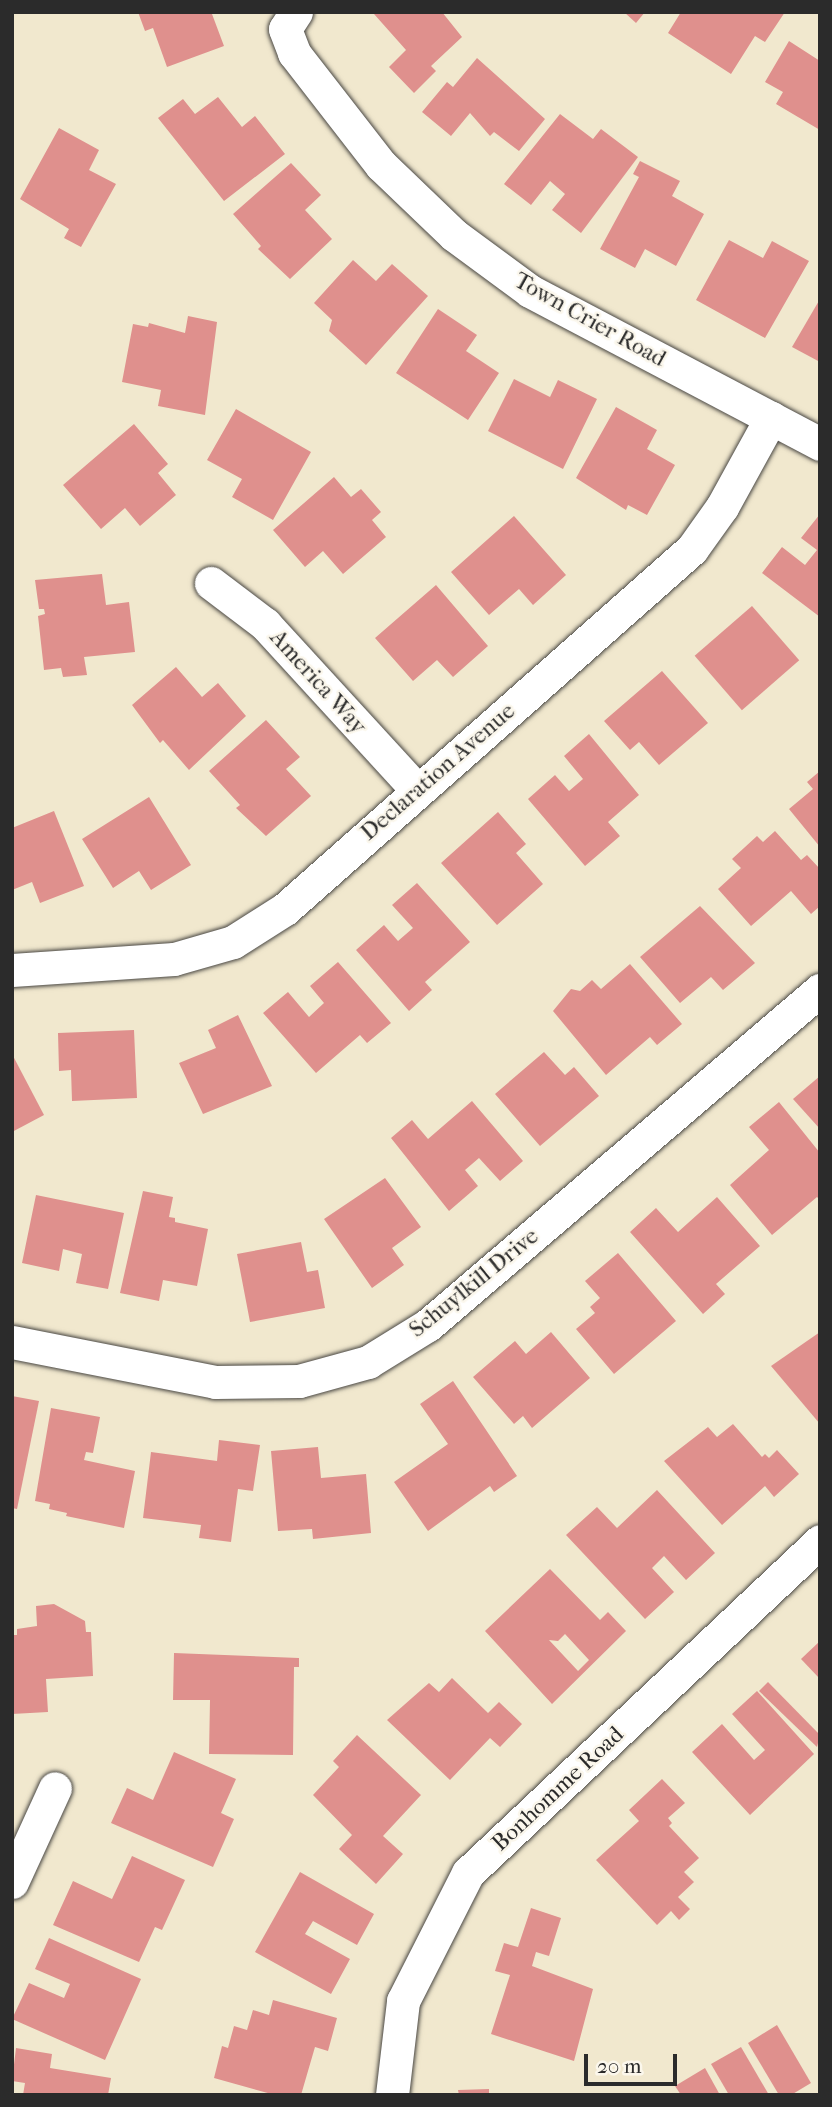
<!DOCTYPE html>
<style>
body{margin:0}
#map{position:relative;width:832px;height:2107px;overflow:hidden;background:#f1e8ce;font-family:"IM FELL French Canon",serif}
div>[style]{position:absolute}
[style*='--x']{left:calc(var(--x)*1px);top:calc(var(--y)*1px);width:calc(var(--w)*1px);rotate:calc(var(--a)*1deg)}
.building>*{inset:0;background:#df908d;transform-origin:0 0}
.roads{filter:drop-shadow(0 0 2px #494743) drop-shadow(0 0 2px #494743)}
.minor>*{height:33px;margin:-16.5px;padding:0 16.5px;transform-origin:16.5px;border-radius:16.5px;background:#fff}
span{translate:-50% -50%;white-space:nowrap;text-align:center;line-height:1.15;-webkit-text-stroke:5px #fbf7ec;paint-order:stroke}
.street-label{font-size:23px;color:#2b2b2b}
.frame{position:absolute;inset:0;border:14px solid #2b2b2b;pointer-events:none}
.scale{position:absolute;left:584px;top:2054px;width:93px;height:32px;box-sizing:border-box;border:4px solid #2b2b2b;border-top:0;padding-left:9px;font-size:21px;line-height:24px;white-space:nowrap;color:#2b2b2b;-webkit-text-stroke:5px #fbf7ec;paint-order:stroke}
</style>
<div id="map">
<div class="building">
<i style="clip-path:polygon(138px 12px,217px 12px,212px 14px,224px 46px,167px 67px,153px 28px,145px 31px)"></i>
<i style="clip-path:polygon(442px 12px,462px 37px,431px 66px,436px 71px,414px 93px,389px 67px,406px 50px,374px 14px)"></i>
<i style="clip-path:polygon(624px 12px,645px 12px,636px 23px)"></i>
<i style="clip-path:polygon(681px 12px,785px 12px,765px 42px,755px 36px,731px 74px,668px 33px)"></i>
<i style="clip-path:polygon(789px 41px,820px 61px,820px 130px,776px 104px,783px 92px,765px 82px)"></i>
<i style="clip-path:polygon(477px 58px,545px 119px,519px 151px,494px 132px,490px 136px,470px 113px,451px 136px,422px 112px,447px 82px,453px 87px)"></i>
<i style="clip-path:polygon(218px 97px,242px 127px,255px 116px,285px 154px,224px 201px,158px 118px,183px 99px,195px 114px)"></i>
<i style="clip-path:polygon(560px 114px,593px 139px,601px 129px,638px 157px,581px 233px,552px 210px,565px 194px,550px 181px,531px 205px,504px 184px)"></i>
<i style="clip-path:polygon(59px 128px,99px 150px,89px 170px,116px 184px,81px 247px,64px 238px,69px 229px,20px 199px)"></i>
<i style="clip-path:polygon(640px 161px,680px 181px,672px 196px,704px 214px,676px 266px,645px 249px,635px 268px,600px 249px,639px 177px,633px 174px)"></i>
<i style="clip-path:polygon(291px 163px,321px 195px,305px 210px,332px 239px,290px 279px,258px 249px,261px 246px,233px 214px)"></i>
<i style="clip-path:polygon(729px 240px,763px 258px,772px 241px,809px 261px,765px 338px,696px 300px)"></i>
<i style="clip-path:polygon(353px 260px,376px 281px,392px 264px,428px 296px,366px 365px,329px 331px,332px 320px,314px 303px)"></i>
<i style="clip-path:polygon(820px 299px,820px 362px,792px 347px)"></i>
<i style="clip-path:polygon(438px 309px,477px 335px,466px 351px,499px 373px,468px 420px,396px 373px)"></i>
<i style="clip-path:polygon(188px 316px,217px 322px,205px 415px,158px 406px,161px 390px,122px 382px,133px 324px,148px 327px,149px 323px,185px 333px)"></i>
<i style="clip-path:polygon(514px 379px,550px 397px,558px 380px,597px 399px,563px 469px,488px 431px)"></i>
<i style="clip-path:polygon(616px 407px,657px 430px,647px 449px,675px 465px,647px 515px,628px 505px,626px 510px,576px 478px)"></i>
<i style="clip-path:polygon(236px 409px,311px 452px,273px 520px,232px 497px,242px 479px,207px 460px)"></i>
<i style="clip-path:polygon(134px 424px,168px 464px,158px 473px,176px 495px,140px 526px,125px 508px,101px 529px,63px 485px)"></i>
<i style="clip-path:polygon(334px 477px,351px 497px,361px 489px,381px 512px,372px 520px,386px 537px,343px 574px,323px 551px,305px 567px,273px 530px)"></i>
<i style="clip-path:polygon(820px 514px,820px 617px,762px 573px,782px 547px,805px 565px,817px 550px,801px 538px)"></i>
<i style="clip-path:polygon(514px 516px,566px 575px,533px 605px,519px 589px,489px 615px,451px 572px)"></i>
<i style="clip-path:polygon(102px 574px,106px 605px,129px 602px,135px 652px,84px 657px,87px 675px,63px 677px,61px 668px,44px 670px,38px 616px,45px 614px,44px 609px,39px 609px,35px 580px)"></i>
<i style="clip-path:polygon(436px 585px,488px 646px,453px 677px,437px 660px,413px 681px,375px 638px)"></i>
<i style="left:752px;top:606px;width:72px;height:76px;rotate:49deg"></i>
<i style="clip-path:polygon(176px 667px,202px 697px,218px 683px,246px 716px,189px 770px,163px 740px,160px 743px,132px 705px)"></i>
<i style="clip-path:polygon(662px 671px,708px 723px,659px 765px,639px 742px,630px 750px,604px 721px)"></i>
<i style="clip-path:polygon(266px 720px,300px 757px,286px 769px,311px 796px,266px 836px,236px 808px,240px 805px,209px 771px)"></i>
<i style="clip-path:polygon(589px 734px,639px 795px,608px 822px,620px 836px,585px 866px,528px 799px,555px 775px,569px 791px,583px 779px,564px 756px)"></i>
<i style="clip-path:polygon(820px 771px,820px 847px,789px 809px,813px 789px,807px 782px)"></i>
<i style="clip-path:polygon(149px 797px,191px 865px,151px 890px,139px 871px,113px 888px,82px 839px)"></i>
<i style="clip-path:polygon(54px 811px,84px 886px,40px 903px,32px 882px,12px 890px,12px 828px)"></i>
<i style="clip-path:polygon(498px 812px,526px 844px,516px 853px,543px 884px,497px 925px,441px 863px)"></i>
<i style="clip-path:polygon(775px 831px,801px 860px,807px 855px,820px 869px,820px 906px,811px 914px,791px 891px,751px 926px,718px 889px,741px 868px,732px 859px,757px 836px,763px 842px)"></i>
<i style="clip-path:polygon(417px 883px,470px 942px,425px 982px,432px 990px,409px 1011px,356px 950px,384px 925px,398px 941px,413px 928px,392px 905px)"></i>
<i style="clip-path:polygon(700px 906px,755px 963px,723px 990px,711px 977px,680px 1003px,640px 957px)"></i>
<i style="clip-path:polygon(338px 962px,391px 1023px,367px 1043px,360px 1035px,316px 1073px,263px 1013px,288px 992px,309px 1017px,324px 1003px,310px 986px)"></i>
<i style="clip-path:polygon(630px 964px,682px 1024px,657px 1045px,650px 1037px,606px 1075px,553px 1011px,571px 989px,580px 991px,592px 980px,601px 989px)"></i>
<i style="clip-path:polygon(238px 1015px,272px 1086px,203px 1114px,179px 1063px,216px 1048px,208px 1030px)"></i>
<i style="clip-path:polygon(134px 1030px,137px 1098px,72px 1101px,71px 1070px,59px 1071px,58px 1033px)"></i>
<i style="clip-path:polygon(544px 1052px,565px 1075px,574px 1067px,599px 1096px,540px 1146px,495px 1094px)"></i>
<i style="clip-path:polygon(12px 1054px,44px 1115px,12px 1132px)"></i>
<i style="clip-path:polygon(820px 1076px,820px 1129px,793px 1099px)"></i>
<i style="clip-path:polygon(472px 1101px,523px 1161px,500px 1181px,479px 1158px,465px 1170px,478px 1186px,449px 1211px,391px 1138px,412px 1120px,428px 1139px)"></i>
<i style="clip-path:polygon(779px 1102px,820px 1153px,820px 1200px,817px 1197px,772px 1235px,730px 1185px,769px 1150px,749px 1127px)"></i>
<i style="clip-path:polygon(385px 1178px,421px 1227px,392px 1248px,404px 1265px,372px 1288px,324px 1219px)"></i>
<i style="clip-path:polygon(143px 1191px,173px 1197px,169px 1217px,175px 1218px,175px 1222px,208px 1229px,197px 1286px,163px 1280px,159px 1301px,120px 1293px)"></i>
<i style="clip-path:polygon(36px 1195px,124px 1213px,108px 1289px,76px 1283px,82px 1254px,63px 1249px,59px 1271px,22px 1263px)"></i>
<i style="clip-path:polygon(717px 1197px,760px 1246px,716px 1284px,725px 1294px,703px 1314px,630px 1232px,656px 1208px,678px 1232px)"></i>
<i style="clip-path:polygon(301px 1242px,307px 1272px,318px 1270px,325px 1308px,250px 1322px,237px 1254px)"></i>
<i style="clip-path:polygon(618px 1253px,676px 1321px,614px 1374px,576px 1329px,595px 1313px,590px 1307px,600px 1298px,585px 1281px)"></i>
<i style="clip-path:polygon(551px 1332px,590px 1378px,532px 1428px,523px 1416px,514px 1424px,473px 1377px,515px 1341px,526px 1354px)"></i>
<i style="clip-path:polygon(820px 1332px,820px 1424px,771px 1366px)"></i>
<i style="clip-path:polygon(453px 1381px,517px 1476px,494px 1492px,490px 1486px,428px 1531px,394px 1482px,448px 1444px,420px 1404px)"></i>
<i style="clip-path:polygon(12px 1396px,39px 1401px,17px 1509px,12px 1508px)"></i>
<i style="clip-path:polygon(51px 1408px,100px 1417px,93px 1453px,86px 1452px,84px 1460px,135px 1471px,124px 1528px,66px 1516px,67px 1513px,49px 1509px,50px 1504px,35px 1501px)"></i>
<i style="clip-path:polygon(733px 1424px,762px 1457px,765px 1454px,769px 1458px,777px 1450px,799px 1474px,774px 1497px,765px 1486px,722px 1525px,664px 1461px,708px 1427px,717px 1437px)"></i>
<i style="clip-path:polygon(219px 1440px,260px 1445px,253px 1491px,238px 1489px,231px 1542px,199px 1538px,201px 1525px,143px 1518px,151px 1452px,217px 1461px)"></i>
<i style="clip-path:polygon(318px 1447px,321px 1478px,366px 1474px,371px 1533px,313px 1539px,312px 1529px,278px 1531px,271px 1451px)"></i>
<i style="clip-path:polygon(657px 1490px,715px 1553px,686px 1580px,664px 1556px,652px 1568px,674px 1592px,645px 1619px,566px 1535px,597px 1507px,617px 1528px)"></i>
<i style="clip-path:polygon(evenodd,550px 1569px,600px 1620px,608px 1612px,626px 1631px,552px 1704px,485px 1631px,550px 1569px,565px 1634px,589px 1660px,578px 1671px,549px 1640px,558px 1641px,565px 1634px)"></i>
<i style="clip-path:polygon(54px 1604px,85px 1621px,86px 1632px,91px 1632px,93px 1676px,46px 1679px,48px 1712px,12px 1714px,12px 1635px,17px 1635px,17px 1629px,37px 1626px,36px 1606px)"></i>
<i style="clip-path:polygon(820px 1641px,820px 1679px,801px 1659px)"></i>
<i style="clip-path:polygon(174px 1653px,299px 1658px,299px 1667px,294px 1667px,293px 1755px,209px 1754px,210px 1700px,173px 1700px)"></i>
<i style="clip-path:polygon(452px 1678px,488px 1713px,499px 1702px,522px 1724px,500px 1747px,490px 1738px,450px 1780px,387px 1720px,429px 1683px,439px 1692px)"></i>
<i style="clip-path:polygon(768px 1682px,820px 1735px,817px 1747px,759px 1691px)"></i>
<i style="clip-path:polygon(757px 1691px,814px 1754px,750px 1815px,692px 1752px,722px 1724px,754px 1760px,765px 1750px,732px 1714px)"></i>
<i style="clip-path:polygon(357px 1735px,421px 1795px,383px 1836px,403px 1854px,376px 1884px,339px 1849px,352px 1835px,313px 1795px,339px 1767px,333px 1761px)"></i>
<i style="clip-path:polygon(174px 1752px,236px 1779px,221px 1813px,234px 1819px,213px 1867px,111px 1823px,127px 1788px,153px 1800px)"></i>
<i style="clip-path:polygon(662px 1779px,685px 1803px,668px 1818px,672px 1823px,669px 1826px,699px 1858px,684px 1872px,694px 1882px,678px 1897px,690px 1909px,679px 1920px,671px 1911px,657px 1925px,596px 1860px,639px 1821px,629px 1810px)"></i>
<i style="clip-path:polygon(132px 1856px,185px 1880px,162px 1930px,155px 1927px,139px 1962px,53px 1925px,73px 1881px,112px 1899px)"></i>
<i style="clip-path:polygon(300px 1872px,374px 1914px,357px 1945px,313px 1921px,305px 1934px,350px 1959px,331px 1994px,255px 1952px)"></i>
<i style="clip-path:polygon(531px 1908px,561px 1918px,549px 1956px,536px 1952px,532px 1966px,593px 1989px,574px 2061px,491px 2034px,510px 1975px,495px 1971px,504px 1943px,518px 1947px)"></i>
<i style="clip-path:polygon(49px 1938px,141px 1979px,105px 2060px,12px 2019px,29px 1983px,64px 1998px,70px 1984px,35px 1969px)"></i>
<i style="clip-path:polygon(273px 2000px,337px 2018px,328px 2051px,315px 2047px,301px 2095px,275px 2095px,214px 2078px,222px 2046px,228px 2048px,234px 2026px,247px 2030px,253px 2010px,269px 2015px)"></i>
<i style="clip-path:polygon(777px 2025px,811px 2083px,791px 2095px,779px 2095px,748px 2043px)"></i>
<i style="clip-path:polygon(741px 2047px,769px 2095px,729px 2095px,711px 2064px)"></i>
<i style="clip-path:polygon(16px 2048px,52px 2054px,50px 2068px,111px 2078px,108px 2095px,23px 2095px,25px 2083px,12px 2081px)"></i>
<i style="clip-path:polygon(705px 2068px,720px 2095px,681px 2095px,675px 2086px)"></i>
<i style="clip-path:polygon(489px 2089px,489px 2095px,459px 2095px,458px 2090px)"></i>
</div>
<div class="roads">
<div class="minor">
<i style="--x:296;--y:12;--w:20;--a:123"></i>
<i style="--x:285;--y:29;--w:26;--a:69"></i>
<i style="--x:294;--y:53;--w:142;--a:52.2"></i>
<i style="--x:381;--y:165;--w:101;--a:43.8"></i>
<i style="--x:454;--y:235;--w:94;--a:36.4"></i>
<i style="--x:530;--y:291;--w:328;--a:27.8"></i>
<i style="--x:211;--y:583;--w:68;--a:37.2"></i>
<i style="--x:265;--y:624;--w:225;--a:47.5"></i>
<i style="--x:12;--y:970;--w:162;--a:-3.9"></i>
<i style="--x:174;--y:959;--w:61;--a:-16.1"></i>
<i style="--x:233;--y:942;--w:62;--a:-32.4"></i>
<i style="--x:285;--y:909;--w:543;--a:-41.49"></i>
<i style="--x:692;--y:549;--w:52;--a:-54.5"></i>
<i style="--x:722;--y:507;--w:102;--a:-61.2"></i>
<i style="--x:12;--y:1342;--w:207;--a:11.1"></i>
<i style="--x:215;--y:1382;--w:84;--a:-0.7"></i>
<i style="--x:299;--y:1381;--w:72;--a:-15.4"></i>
<i style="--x:368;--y:1362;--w:70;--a:-31.7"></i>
<i style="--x:428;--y:1325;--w:516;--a:-40.52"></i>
<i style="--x:12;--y:1882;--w:103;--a:-65.4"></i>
<i style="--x:392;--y:2095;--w:95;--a:-83.3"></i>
<i style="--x:403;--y:2001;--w:144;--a:-63.1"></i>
<i style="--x:468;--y:1873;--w:484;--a:-43.3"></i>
</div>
</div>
<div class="street-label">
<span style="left:590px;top:320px;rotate:29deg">Town Crier Road</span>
<span style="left:318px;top:682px;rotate:48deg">America Way</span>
<span style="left:438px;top:772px;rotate:-41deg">Declaration Avenue</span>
<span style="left:474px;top:1283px;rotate:-39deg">Schuylkill Drive</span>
<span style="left:558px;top:1789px;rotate:-43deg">Bonhomme Road</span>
</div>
<div class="frame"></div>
<div class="scale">20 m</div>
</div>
